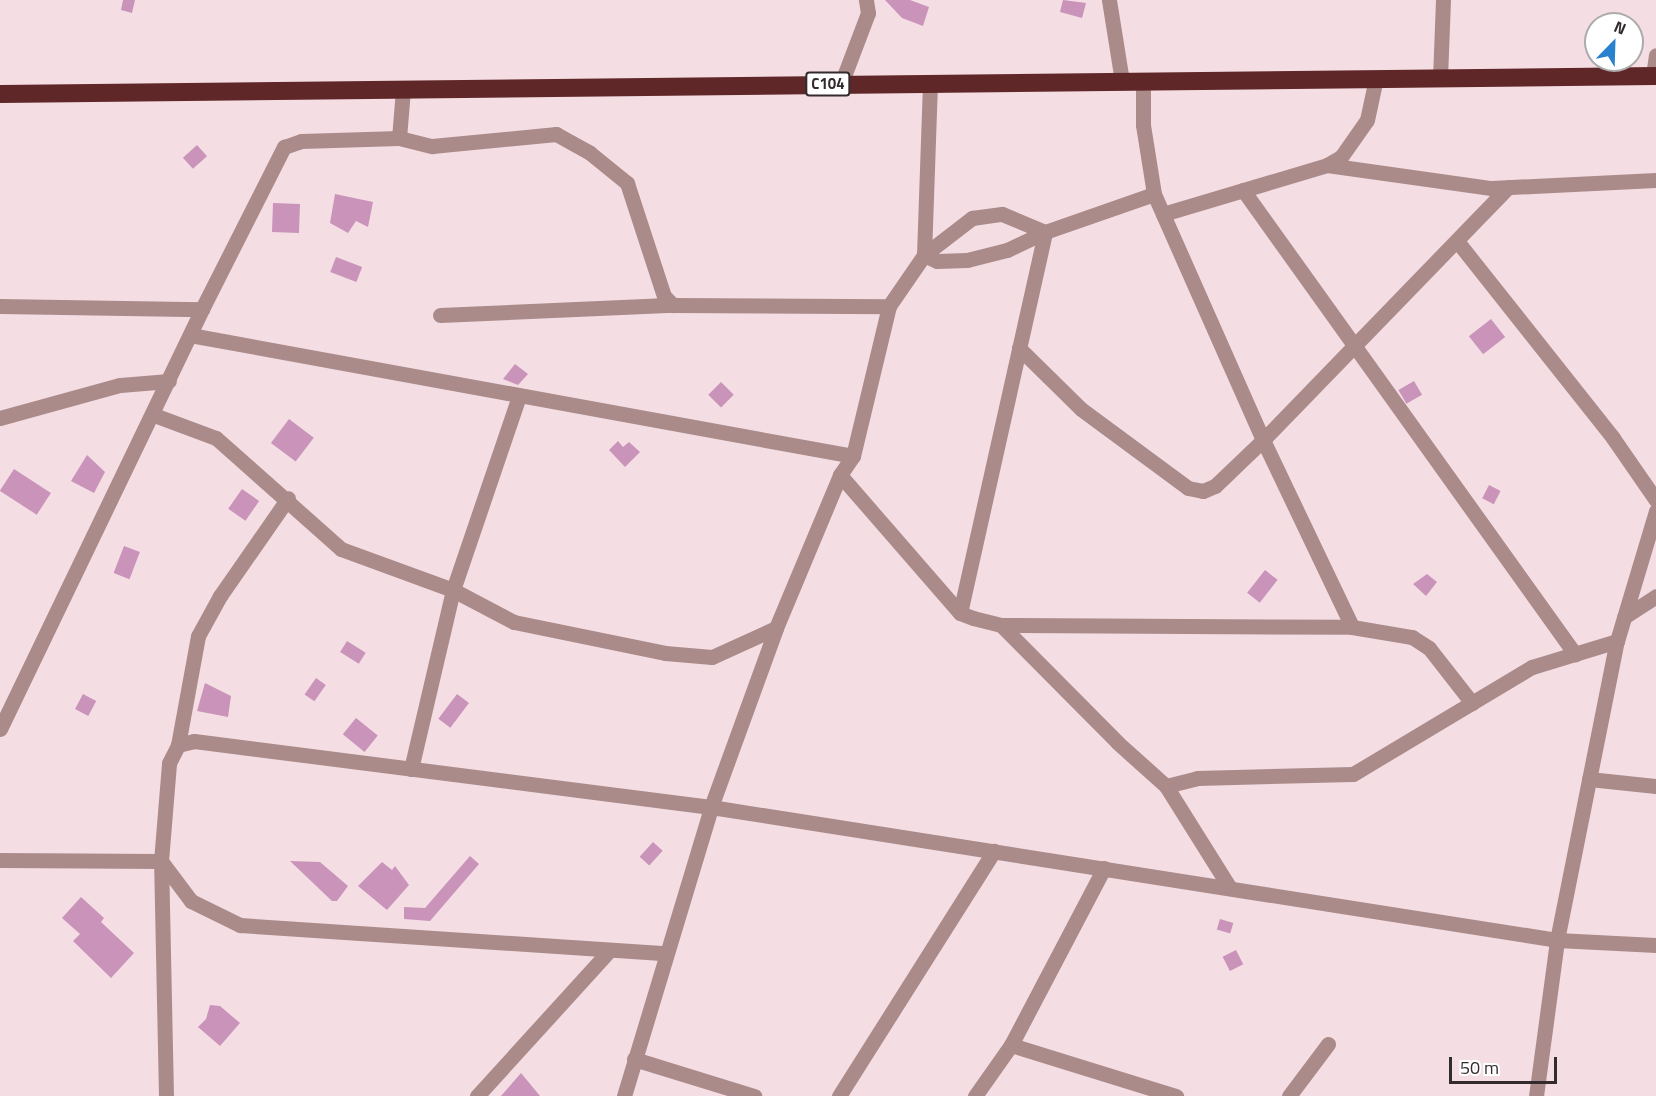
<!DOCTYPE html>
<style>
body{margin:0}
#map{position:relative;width:1656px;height:1096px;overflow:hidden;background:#f4dee4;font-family:"Titillium Web",sans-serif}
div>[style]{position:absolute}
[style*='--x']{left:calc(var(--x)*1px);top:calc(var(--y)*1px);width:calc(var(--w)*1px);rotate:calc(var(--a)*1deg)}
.building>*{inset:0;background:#c993ba;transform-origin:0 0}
.minor>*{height:15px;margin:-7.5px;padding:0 7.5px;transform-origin:7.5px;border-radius:7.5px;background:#aa8b8a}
.highway>*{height:18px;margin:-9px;padding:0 9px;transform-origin:9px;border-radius:9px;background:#602728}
span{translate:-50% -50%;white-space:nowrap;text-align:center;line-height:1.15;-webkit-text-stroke:5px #fff;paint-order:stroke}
.shield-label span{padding:2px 4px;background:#fff;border:2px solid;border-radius:4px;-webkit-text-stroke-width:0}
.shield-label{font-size:15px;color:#332b2d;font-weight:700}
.north{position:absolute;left:1584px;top:12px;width:60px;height:60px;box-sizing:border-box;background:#fff;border:2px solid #adaaab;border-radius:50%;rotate:23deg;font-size:16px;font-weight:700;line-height:24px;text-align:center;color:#332b2d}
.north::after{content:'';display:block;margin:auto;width:21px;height:27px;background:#2882cf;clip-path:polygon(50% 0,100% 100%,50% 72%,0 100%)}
.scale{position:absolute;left:1449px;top:1057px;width:108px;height:27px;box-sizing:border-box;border:3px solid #332b2d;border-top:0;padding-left:8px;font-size:18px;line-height:21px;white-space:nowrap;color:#332b2d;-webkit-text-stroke:4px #fff;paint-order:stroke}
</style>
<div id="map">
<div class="building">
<i style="clip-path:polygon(123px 0,135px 0,132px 13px,121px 10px)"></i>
<i style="clip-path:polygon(885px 0,910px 0,929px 7px,923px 26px,902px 18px)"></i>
<i style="clip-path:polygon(1063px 0,1086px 3px,1082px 18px,1060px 12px)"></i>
<i style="left:197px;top:145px;width:15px;height:19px;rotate:48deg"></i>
<i style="clip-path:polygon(335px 194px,373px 202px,368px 227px,356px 221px,348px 233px,330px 223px)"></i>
<i style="left:273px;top:203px;width:27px;height:29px;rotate:2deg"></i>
<i style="left:336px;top:257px;width:28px;height:16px;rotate:21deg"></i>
<i style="left:1491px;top:319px;width:23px;height:28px;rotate:52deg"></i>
<i style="clip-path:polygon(515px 364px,528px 374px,518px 385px,503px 379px)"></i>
<i style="left:1414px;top:381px;width:16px;height:18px;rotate:60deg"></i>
<i style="left:721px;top:382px;width:18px;height:18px;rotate:45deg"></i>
<i style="left:289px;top:419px;width:31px;height:30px;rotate:37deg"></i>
<i style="clip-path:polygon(618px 441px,623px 447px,629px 442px,640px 452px,625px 467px,609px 450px)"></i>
<i style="clip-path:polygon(87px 455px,105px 472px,94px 493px,71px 481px)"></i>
<i style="left:14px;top:469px;width:44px;height:26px;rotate:33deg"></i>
<i style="left:1489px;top:485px;width:13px;height:15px;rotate:27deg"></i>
<i style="left:242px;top:489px;width:21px;height:24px;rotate:35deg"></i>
<i style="left:124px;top:546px;width:17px;height:29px;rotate:21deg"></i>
<i style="left:1265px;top:570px;width:16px;height:29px;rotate:38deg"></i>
<i style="clip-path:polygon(1427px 574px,1437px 582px,1426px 596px,1413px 584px)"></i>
<i style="left:347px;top:641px;width:22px;height:13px;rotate:32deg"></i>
<i style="left:316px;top:678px;width:12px;height:20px;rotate:35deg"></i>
<i style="clip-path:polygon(205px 683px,231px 696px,228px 717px,197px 711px)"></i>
<i style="left:83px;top:694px;width:15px;height:17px;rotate:28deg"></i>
<i style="left:457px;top:694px;width:15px;height:31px;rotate:37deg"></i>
<i style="left:356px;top:718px;width:28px;height:21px;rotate:39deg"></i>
<i style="left:653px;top:842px;width:13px;height:20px;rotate:42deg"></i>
<i style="clip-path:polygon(470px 856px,479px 864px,430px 921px,404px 919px,404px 907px,425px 908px)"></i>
<i style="clip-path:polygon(290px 861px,320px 862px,348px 886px,337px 901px,332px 901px)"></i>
<i style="clip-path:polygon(382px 862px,392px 870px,395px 866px,409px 885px,387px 910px,358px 886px)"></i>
<i style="clip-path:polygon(81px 897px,104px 918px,101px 922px,134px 953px,111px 978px,73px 941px,80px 934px,62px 918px)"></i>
<i style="left:1220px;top:919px;width:14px;height:11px;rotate:17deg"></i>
<i style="left:1236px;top:950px;width:16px;height:15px;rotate:63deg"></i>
<i style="clip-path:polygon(210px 1005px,220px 1006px,240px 1023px,220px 1046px,198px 1027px,206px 1019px)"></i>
<i style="clip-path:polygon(521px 1073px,540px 1096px,501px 1096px)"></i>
</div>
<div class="minor">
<i style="--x:1109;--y:0;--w:82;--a:80.9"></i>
<i style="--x:1653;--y:76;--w:21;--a:-82"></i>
<i style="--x:1440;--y:78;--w:78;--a:-87.8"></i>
<i style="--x:1143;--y:81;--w:44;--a:90"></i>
<i style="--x:1143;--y:125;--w:70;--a:80.9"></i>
<i style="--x:1154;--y:194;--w:269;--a:66.1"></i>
<i style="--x:1263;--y:440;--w:207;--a:64.5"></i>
<i style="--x:930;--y:83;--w:172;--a:92"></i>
<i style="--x:924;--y:255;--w:14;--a:25"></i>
<i style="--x:937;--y:261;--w:30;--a:-2"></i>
<i style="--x:967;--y:260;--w:41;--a:-14"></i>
<i style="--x:1007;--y:250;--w:42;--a:-25.3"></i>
<i style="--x:841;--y:84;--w:76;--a:-69.2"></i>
<i style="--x:868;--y:13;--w:13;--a:-99"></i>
<i style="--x:399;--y:138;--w:34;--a:14"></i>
<i style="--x:432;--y:146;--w:125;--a:-5.5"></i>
<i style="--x:556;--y:134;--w:39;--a:29"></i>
<i style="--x:590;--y:153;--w:48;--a:39"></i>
<i style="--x:627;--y:183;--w:119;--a:71.9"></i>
<i style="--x:664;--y:296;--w:13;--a:45"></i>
<i style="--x:673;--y:305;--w:216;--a:0.3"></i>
<i style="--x:1327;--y:165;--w:166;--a:8"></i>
<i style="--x:1491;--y:188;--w:165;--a:-2.8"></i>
<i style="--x:1243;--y:190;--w:571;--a:54.42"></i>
<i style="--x:1163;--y:214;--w:171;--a:-16.6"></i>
<i style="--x:1327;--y:165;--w:16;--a:-30"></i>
<i style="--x:1341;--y:157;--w:45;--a:-54.9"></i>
<i style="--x:1367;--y:120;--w:43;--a:-77.9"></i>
<i style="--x:1457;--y:241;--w:251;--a:51.6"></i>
<i style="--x:1613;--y:438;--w:75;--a:55.3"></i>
<i style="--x:0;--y:306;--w:202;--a:0.9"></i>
<i style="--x:440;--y:315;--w:233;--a:-2.5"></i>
<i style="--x:190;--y:335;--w:674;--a:10.34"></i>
<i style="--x:1019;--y:348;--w:87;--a:44.5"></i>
<i style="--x:1081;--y:409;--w:133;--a:36.4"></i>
<i style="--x:1188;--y:488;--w:15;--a:11"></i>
<i style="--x:1203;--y:491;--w:13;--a:-23"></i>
<i style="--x:1215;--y:486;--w:66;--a:-43.8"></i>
<i style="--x:1263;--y:440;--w:352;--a:-45.9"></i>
<i style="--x:154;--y:415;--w:66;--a:20.4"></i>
<i style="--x:216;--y:438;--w:167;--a:41.6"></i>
<i style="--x:341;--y:549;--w:119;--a:20.1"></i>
<i style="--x:453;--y:590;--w:69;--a:27.7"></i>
<i style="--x:514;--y:622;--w:154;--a:11.6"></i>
<i style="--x:665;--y:653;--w:47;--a:4.9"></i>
<i style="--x:712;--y:657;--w:70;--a:-24.4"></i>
<i style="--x:0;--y:418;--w:124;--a:-15.4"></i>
<i style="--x:120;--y:385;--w:49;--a:-4.7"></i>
<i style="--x:840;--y:475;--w:183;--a:49"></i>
<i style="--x:960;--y:613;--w:14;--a:21"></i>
<i style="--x:973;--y:618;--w:29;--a:14"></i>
<i style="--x:1001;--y:625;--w:351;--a:0.3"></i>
<i style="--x:1352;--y:627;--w:61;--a:9.5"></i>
<i style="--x:1412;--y:637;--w:20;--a:33"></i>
<i style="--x:1429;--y:648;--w:70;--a:52"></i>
<i style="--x:960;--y:613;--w:390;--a:-77.4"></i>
<i style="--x:1045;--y:232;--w:115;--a:-19.2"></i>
<i style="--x:1624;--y:617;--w:38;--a:-33"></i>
<i style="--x:1001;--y:625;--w:166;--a:45.2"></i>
<i style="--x:1118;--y:743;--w:64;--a:41.9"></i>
<i style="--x:1166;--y:786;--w:120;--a:57.9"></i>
<i style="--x:0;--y:729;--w:466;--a:-64.3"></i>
<i style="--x:202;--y:309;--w:182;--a:-63.2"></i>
<i style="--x:284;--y:147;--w:18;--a:-19"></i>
<i style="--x:301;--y:141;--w:98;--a:-1.8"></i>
<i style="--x:399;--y:138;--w:49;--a:-85.3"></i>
<i style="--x:178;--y:745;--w:111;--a:-79.6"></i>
<i style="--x:198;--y:636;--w:46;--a:-61.2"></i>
<i style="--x:220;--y:596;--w:119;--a:-55.2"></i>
<i style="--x:411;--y:769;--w:184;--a:-76.8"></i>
<i style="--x:453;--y:590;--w:205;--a:-71.2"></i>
<i style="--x:1589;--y:779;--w:67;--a:6"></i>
<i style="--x:1166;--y:786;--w:32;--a:-14"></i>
<i style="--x:1197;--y:778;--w:156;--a:-1.5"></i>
<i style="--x:1353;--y:774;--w:209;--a:-30.9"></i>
<i style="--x:1532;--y:667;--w:89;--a:-17"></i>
<i style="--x:0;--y:860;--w:161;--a:0.4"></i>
<i style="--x:161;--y:861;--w:50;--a:53.1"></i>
<i style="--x:191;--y:901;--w:55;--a:26.1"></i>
<i style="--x:240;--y:925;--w:426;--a:3.8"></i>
<i style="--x:1011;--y:1045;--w:173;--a:17.2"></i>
<i style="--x:634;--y:1059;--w:126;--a:17.1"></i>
<i style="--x:166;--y:1096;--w:235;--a:-91.2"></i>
<i style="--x:161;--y:861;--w:98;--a:-85.3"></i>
<i style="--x:169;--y:763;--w:20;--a:-63"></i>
<i style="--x:178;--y:745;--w:16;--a:-14"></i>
<i style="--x:194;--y:741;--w:521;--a:7.28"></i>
<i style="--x:711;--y:807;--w:856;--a:8.93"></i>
<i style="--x:1557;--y:940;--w:99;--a:2.9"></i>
<i style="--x:477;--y:1096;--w:197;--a:-47.7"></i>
<i style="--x:624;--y:1096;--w:302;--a:-73.2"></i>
<i style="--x:711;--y:807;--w:190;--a:-70"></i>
<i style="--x:776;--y:628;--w:166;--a:-67.3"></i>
<i style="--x:840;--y:475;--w:23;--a:-56"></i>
<i style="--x:853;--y:456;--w:154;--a:-76.5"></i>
<i style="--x:889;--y:306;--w:62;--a:-55.5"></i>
<i style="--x:924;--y:255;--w:61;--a:-37.6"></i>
<i style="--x:972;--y:218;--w:30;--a:-8"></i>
<i style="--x:1002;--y:214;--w:47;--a:22.7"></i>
<i style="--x:839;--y:1096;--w:290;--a:-57.7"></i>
<i style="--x:975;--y:1096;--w:62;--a:-54.8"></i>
<i style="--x:1011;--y:1045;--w:200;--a:-62.3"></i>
<i style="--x:1289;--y:1096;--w:65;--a:-53.1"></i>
<i style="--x:1536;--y:1096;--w:157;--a:-82.3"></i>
<i style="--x:1557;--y:940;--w:305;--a:-78.7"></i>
<i style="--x:1617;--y:641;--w:136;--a:-73.3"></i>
</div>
<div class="highway">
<i style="--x:0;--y:94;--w:1656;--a:-0.62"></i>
</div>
<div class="shield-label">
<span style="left:828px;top:84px">C104</span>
</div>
<div class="north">N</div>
<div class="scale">50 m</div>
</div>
